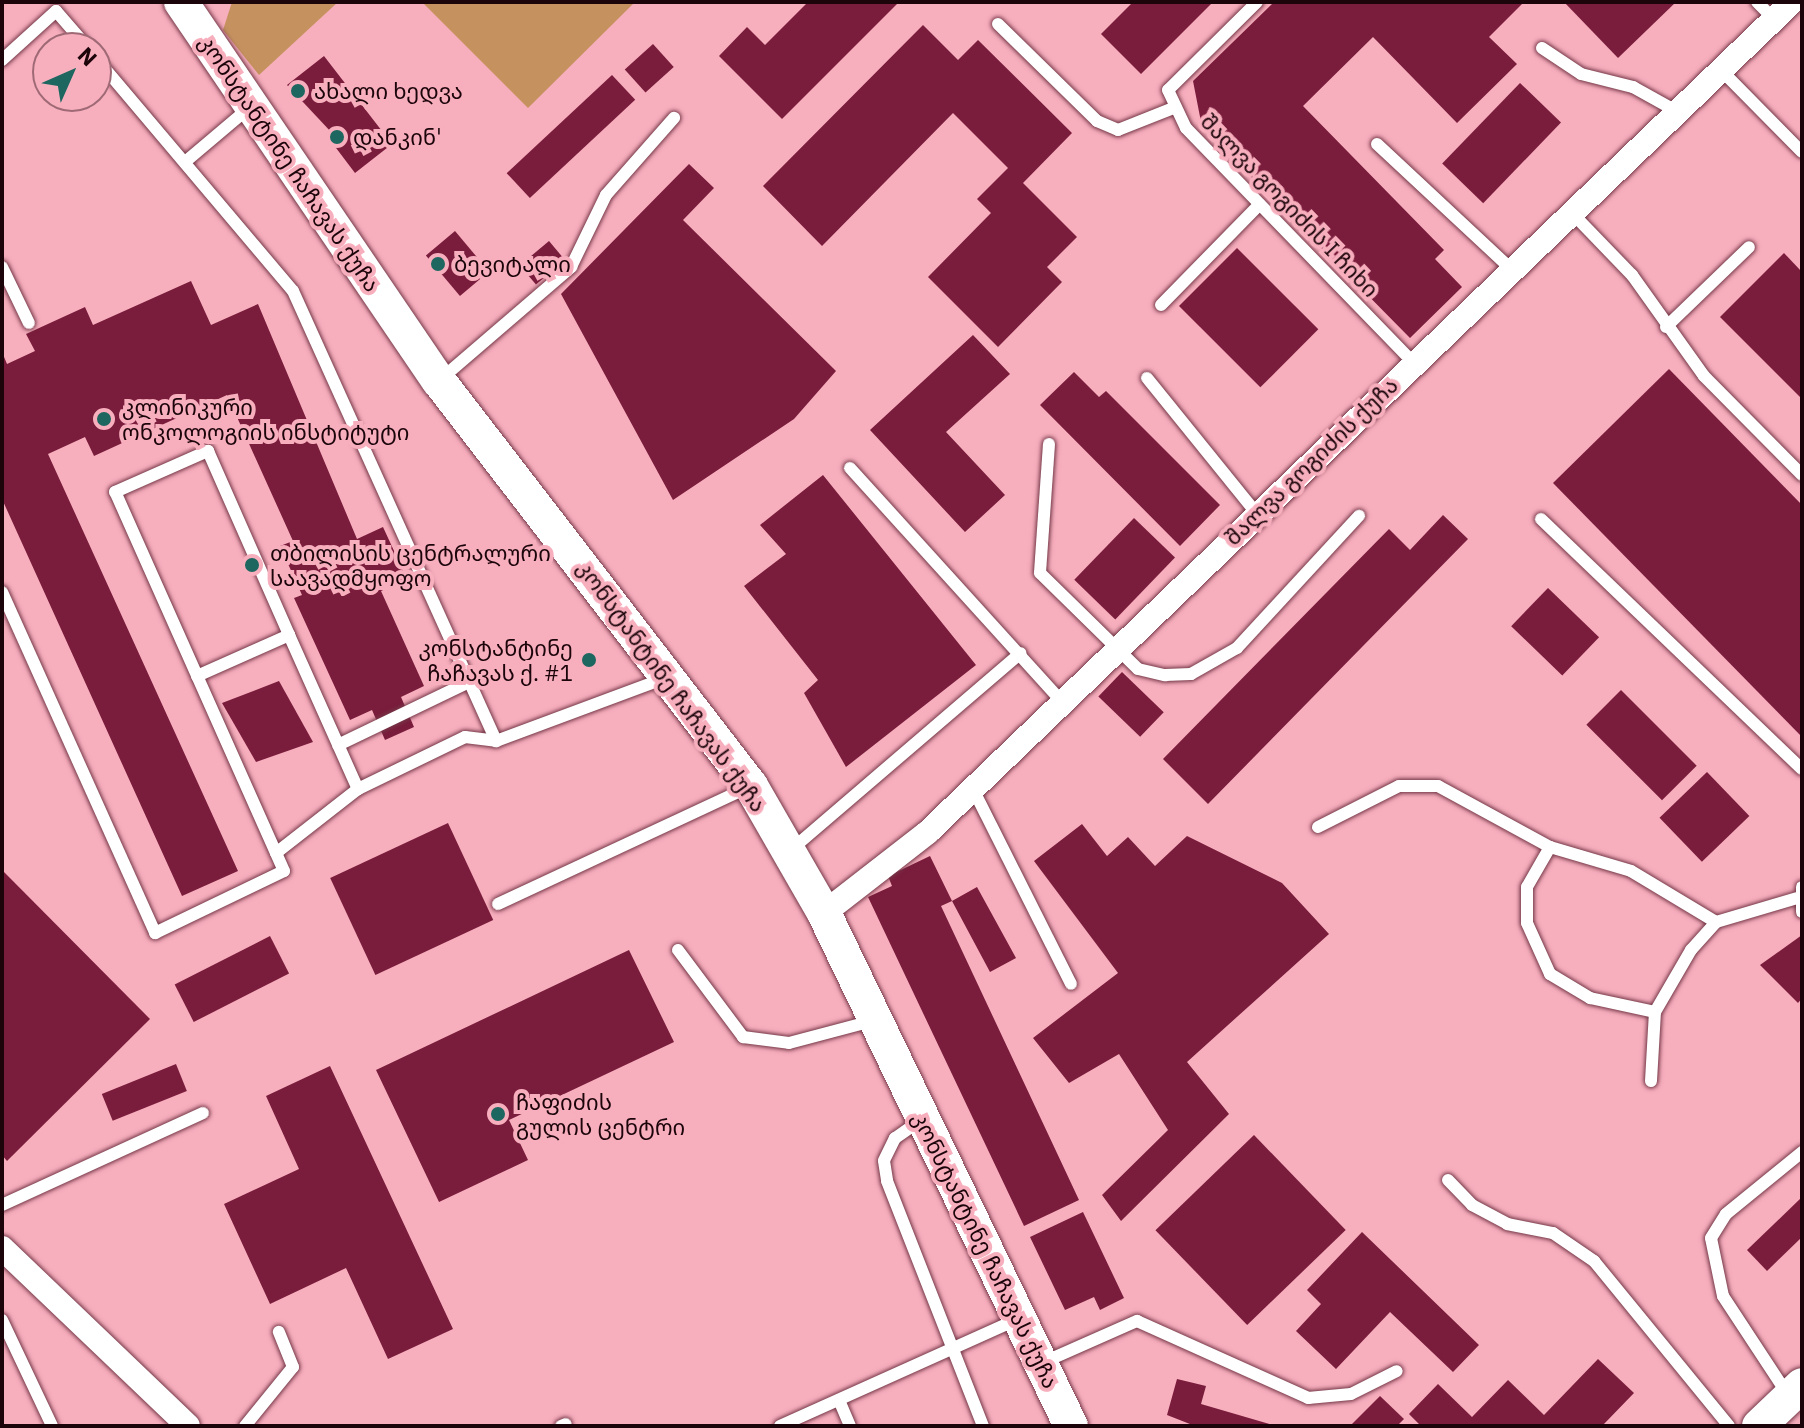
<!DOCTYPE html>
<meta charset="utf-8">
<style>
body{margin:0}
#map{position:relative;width:1804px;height:1428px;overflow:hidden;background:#f7aebd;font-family:"IBM Plex Sans","Noto Sans Georgian",sans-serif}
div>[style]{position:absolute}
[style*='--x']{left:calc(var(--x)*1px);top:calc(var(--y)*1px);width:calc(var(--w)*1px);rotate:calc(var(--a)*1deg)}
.green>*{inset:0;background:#c5925f}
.building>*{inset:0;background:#7a1c3c;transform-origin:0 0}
.roads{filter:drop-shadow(0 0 2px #753848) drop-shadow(0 0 2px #753848)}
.lane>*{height:12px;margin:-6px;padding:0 6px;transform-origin:6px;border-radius:6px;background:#fff}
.street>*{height:24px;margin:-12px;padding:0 12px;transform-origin:12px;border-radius:12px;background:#fff}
.secondary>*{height:34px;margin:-17px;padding:0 17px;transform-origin:17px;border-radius:17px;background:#fff}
.dots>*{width:22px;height:22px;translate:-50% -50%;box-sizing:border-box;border:4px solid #f7aebd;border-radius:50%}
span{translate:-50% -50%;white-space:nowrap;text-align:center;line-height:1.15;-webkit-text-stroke:8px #f7aebd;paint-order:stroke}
.poi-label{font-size:22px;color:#1b040a}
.left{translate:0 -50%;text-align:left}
.right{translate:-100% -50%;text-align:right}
.street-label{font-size:22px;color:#1b040a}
.frame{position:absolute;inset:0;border:4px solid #1b040a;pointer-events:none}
.north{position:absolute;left:32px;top:32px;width:80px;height:80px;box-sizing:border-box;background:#f7aebd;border:2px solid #9f6a75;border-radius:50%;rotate:45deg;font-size:22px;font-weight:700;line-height:32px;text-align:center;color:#1b040a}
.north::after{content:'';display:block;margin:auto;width:28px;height:36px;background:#1d6760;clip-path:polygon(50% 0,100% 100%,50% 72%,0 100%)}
</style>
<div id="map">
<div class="green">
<i style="clip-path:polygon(232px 2px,338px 2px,259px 75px,223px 30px)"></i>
<i style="clip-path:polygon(422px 2px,635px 2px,528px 108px)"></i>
</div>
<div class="building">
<i style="clip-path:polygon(808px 2px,899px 2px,782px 119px,719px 56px,747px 27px,765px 45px)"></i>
<i style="clip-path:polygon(1133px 2px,1213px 2px,1141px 74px,1101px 34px)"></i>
<i style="clip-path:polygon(1274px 2px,1524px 2px,1489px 37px,1517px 64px,1457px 123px,1373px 37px,1303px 106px,1444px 250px,1435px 259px,1462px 287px,1410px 338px,1202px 127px,1193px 81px)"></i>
<i style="clip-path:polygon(1564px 2px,1676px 2px,1618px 58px)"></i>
<i style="clip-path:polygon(923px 25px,958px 60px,978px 40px,1072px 133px,1023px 183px,1077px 237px,1047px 267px,1062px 282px,998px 347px,928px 277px,991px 213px,977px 199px,1008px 168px,953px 113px,822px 246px,763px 186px)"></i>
<i style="left:653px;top:44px;width:31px;height:38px;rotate:48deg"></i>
<i style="clip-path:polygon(324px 56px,392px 144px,355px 173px,327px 136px,332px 133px,287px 85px)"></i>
<i style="left:612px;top:75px;width:34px;height:144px;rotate:47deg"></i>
<i style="left:1520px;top:83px;width:57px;height:112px;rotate:44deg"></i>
<i style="clip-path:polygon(689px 164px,714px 188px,683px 220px,836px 371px,794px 419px,673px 500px,561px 294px)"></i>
<i style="left:455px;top:231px;width:53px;height:38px;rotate:50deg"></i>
<i style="left:549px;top:241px;width:25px;height:38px;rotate:50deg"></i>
<i style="left:1237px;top:248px;width:115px;height:82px;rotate:45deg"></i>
<i style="clip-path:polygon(1784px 253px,1802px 272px,1802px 399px,1720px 317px)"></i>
<i style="clip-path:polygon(191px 281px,211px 325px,258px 304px,357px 539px,383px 527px,407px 579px,381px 591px,424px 686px,401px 697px,414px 727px,385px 740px,372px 710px,350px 720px,294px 598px,302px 595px,280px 546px,293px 541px,227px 395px,94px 456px,85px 437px,48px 454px,238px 871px,182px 896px,2px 499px,2px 352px,7px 364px,35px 351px,26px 334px,85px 307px,93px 325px)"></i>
<i style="clip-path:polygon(973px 335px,1010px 374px,946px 432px,1005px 495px,965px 532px,870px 430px)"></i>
<i style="clip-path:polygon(1669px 369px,1802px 505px,1802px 737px,1553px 483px)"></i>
<i style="clip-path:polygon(1074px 372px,1099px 397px,1106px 391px,1220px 505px,1180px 546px,1040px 405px)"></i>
<i style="clip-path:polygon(823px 475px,976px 665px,846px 767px,804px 693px,818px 680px,744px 586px,786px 554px,760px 525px)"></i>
<i style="clip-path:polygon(1443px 515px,1468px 539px,1208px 804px,1163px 759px,1389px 529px,1410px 550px)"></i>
<i style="left:1134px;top:518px;width:57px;height:86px;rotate:44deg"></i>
<i style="left:1548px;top:588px;width:71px;height:53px;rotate:44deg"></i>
<i style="left:1122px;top:672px;width:58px;height:34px;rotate:44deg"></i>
<i style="clip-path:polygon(279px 681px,313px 742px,256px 762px,222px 703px)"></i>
<i style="left:1621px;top:690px;width:107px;height:49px;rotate:45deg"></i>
<i style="left:1707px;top:772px;width:61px;height:66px;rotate:46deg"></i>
<i style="left:448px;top:823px;width:107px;height:130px;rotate:65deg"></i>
<i style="clip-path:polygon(1082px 824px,1107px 856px,1128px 837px,1155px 866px,1187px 836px,1282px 883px,1329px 934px,1187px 1062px,1229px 1114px,1121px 1221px,1102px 1195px,1168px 1130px,1119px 1054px,1069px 1083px,1033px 1038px,1118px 973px,1034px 861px)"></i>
<i style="clip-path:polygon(930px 856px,952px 901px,977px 887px,1016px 958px,990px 972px,952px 901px,941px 906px,1079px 1200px,1024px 1226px,868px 897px,892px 886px,888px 876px)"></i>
<i style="clip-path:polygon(2px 870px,150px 1019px,7px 1161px,2px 1155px)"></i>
<i style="clip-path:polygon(1802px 935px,1802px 998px,1798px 1003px,1760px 965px)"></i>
<i style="left:270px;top:936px;width:42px;height:107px;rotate:63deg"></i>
<i style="clip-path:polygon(629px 950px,674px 1042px,509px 1120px,528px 1160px,439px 1202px,376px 1070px)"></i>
<i style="left:176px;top:1064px;width:29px;height:80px;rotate:68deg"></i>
<i style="clip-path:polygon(330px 1066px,453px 1329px,388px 1359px,346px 1268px,270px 1304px,224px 1204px,299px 1169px,266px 1096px)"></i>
<i style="left:1254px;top:1135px;width:132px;height:137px;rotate:46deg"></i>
<i style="clip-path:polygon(1802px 1197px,1802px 1237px,1767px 1271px,1747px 1250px)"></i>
<i style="clip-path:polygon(1083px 1212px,1124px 1298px,1100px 1310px,1094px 1297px,1065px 1310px,1030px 1237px)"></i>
<i style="clip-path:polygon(1362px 1232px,1479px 1345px,1453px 1372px,1390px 1312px,1336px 1369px,1296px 1331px,1321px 1304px,1307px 1290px)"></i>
<i style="clip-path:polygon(1598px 1359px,1634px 1393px,1602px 1426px,1421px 1426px,1409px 1414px,1438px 1384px,1472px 1417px,1508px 1380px,1544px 1415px)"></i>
<i style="clip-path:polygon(1177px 1379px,1206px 1386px,1201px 1404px,1276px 1426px,1195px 1426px,1167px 1415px)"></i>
<i style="clip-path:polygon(1380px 1396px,1404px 1419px,1397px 1426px,1350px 1426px)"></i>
</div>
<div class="roads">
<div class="lane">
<i style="--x:1257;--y:2;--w:125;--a:135.3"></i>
<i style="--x:1168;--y:90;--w:42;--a:64.7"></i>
<i style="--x:1186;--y:128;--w:326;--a:45.9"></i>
<i style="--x:1757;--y:2;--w:24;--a:45"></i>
<i style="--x:998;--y:24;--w:139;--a:44.4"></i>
<i style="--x:1097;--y:121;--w:23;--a:23"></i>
<i style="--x:1118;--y:130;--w:62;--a:-21.6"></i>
<i style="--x:1542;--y:48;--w:47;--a:33.7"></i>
<i style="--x:1581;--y:74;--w:54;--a:14"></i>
<i style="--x:1633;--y:87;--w:51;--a:29.1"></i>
<i style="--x:96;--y:58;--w:305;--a:49.8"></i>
<i style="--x:293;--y:291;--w:494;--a:65.7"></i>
<i style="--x:2;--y:60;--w:73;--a:-42.2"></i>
<i style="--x:56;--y:11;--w:49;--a:49.1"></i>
<i style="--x:1721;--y:70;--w:115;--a:45.4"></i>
<i style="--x:1377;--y:144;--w:185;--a:43"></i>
<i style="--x:185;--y:162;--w:84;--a:-40.2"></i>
<i style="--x:1573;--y:214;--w:85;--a:46"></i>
<i style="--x:1632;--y:275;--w:124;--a:54.5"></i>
<i style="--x:1704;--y:376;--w:139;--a:45.3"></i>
<i style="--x:2;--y:267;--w:62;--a:64.3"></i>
<i style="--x:1161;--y:305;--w:141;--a:-45.6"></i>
<i style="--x:1666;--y:327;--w:115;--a:-43.9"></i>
<i style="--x:1147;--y:378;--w:175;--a:51"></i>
<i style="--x:441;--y:379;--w:172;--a:-40.7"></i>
<i style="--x:571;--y:267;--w:80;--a:-64.1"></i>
<i style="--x:606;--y:195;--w:103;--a:-48.6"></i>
<i style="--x:1049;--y:444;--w:129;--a:94"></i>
<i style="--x:1040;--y:573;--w:137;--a:44.4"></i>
<i style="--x:1138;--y:669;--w:28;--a:13"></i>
<i style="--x:1165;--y:675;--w:26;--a:-2"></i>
<i style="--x:1191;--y:674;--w:53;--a:-29.5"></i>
<i style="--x:1237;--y:648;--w:180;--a:-47.3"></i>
<i style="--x:850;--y:468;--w:317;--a:47.8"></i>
<i style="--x:1541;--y:519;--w:361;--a:43.8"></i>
<i style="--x:2;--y:592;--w:374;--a:65.8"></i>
<i style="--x:155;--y:933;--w:143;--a:-25.7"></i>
<i style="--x:284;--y:871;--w:415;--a:-114"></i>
<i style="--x:115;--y:492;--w:102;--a:-23.8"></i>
<i style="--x:208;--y:451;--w:201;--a:66.2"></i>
<i style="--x:197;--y:676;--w:101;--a:-24"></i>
<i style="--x:289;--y:635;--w:169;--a:65.9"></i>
<i style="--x:338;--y:745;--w:143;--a:-25.7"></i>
<i style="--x:973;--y:789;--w:218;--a:63.3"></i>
<i style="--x:1318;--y:827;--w:91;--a:-26.8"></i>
<i style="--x:1399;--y:786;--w:39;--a:0"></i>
<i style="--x:1438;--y:786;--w:128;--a:28.6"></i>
<i style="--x:1550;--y:847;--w:84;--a:16.5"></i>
<i style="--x:1631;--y:871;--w:99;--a:31"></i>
<i style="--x:1550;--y:847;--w:46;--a:119.9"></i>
<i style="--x:1527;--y:887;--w:36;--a:90"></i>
<i style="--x:1527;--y:923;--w:56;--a:65.7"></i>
<i style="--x:1550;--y:974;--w:47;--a:31"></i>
<i style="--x:1590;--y:998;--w:66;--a:12.2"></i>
<i style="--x:792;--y:849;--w:301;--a:-40.6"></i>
<i style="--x:276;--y:853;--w:104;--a:-38"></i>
<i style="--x:358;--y:789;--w:119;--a:-25.9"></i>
<i style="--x:465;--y:737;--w:31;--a:7"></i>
<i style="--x:496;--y:741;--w:178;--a:-20.4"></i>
<i style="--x:1802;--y:887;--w:25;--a:90"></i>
<i style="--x:498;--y:904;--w:277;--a:-25"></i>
<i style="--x:678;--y:950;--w:109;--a:53.2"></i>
<i style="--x:743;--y:1037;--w:46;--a:7.4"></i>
<i style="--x:789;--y:1043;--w:86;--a:-14.8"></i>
<i style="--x:1651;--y:1081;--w:69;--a:-86.7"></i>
<i style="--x:1655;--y:1012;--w:72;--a:-59.9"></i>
<i style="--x:1691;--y:950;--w:38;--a:-48"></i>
<i style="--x:1716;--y:922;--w:84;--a:-16.5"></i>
<i style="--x:921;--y:1120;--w:32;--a:145"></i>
<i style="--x:895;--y:1138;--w:25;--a:116"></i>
<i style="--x:884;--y:1161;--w:20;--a:81"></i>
<i style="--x:887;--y:1181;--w:263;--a:68.6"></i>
<i style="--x:1448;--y:1180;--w:35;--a:46"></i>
<i style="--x:1472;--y:1205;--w:40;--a:28"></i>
<i style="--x:1507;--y:1224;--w:47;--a:11.1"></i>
<i style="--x:1553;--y:1233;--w:50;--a:34.3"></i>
<i style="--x:1594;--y:1261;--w:213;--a:50.7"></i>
<i style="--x:2;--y:1205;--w:221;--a:-24.6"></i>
<i style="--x:2;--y:1320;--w:117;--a:64.7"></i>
<i style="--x:1044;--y:1362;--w:102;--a:-23.8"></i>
<i style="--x:1137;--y:1321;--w:188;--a:24.2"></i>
<i style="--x:1308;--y:1398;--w:43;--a:-5.3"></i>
<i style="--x:1351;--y:1394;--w:51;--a:-26.6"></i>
<i style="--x:1788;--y:1395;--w:118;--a:-123.3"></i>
<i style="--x:1723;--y:1296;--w:59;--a:-101.7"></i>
<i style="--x:1711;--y:1238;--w:28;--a:-58"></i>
<i style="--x:1726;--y:1214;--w:98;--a:-39.2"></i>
<i style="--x:839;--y:1400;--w:28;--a:67"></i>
<i style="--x:245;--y:1426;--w:76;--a:-50.9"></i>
<i style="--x:293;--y:1367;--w:38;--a:-112"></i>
<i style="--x:561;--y:1426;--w:5;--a:-22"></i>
<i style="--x:780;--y:1426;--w:261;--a:-24.2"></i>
</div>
<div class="street">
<i style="--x:824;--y:913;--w:132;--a:-37.9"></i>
<i style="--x:928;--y:832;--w:1198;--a:-43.85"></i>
<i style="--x:2;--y:1248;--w:257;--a:43.7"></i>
</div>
<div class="secondary">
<i style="--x:181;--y:2;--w:458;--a:55.8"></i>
<i style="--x:439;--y:381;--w:511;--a:52.39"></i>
<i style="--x:751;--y:786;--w:146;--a:60.1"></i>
<i style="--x:824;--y:913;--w:569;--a:64.29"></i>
<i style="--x:1759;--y:1426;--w:59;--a:-43.6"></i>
</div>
</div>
<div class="dots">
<i style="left:298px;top:91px;background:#1d6760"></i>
<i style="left:337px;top:137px;background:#1d6760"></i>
<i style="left:438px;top:264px;background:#1d6760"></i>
<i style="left:104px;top:419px;background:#1d6760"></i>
<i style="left:252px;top:565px;background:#1d6760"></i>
<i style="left:589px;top:660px;background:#1d6760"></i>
<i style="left:498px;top:1114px;background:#1d6760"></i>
</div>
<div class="poi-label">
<span class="left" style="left:314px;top:91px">ახალი ხედვა</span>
<span class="left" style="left:353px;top:137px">დანკინ'</span>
<span class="left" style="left:454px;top:264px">ბევიტალი</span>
<span class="left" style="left:122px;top:419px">კლინიკური<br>ონკოლოგიის ინსტიტუტი</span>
<span class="left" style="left:270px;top:565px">თბილისის ცენტრალური<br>საავადმყოფო</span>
<span class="right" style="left:573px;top:660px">კონსტანტინე<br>ჩაჩავას ქ. #1</span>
<span class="left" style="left:516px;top:1114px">ჩაფიძის<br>გულის ცენტრი</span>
</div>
<div class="street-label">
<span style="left:290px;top:163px;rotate:56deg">კონსტანტინე ჩაჩავას ქუჩა</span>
<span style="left:1290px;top:205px;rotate:46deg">შალვა გოგიძის I ჩიხი</span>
<span style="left:1311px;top:461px;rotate:-44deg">შალვა გოგიძის ქუჩა</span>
<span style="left:672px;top:686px;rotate:54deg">კონსტანტინე ჩაჩავას ქუჩა</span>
<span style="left:986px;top:1250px;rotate:64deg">კონსტანტინე ჩაჩავას ქუჩა</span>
</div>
<div class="frame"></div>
<div class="north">N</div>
</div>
